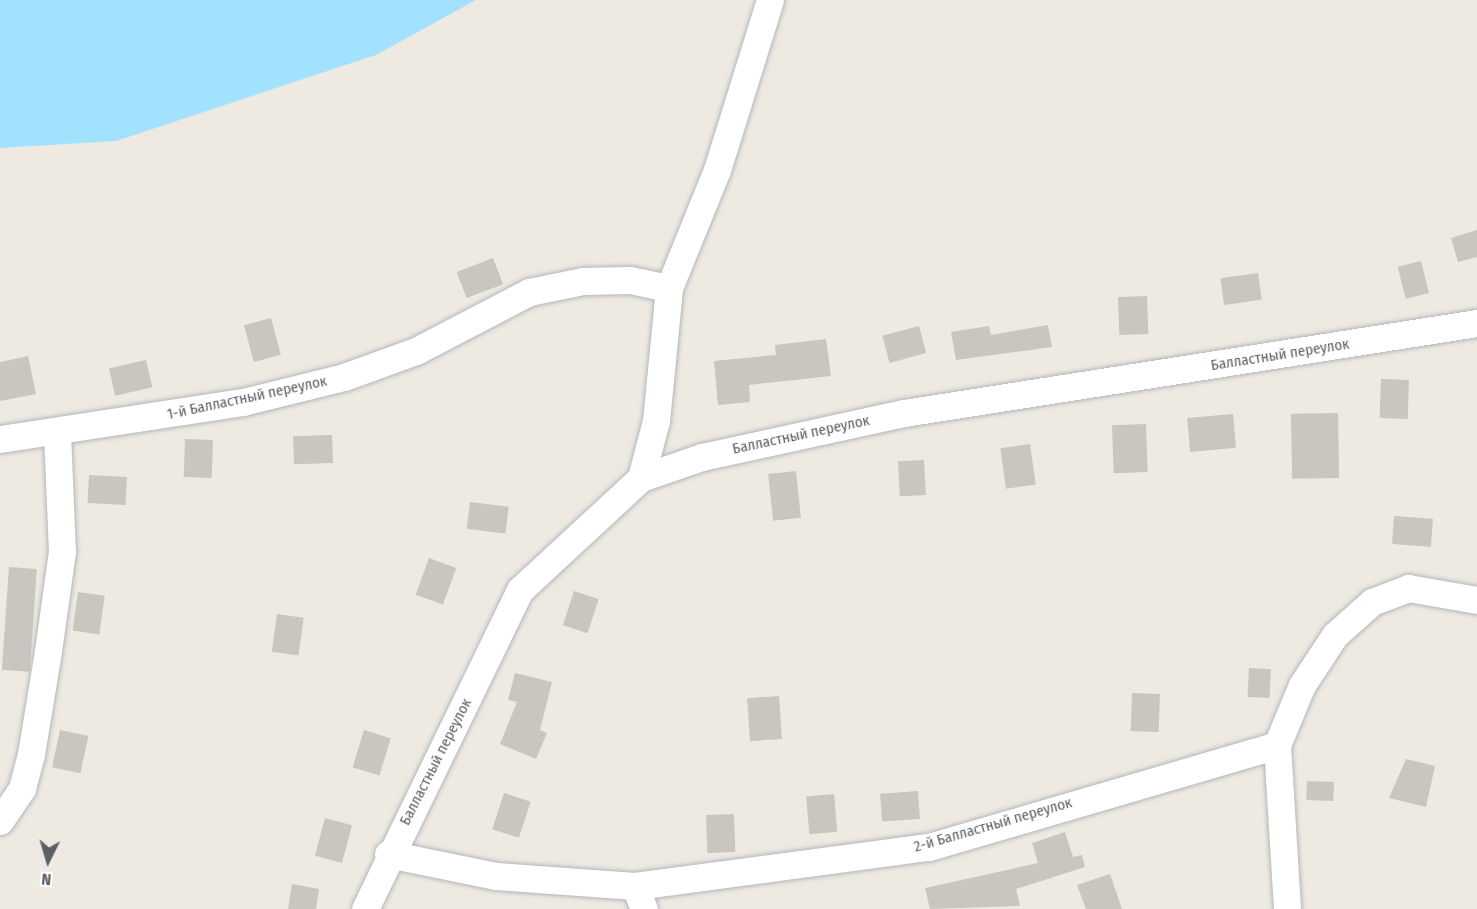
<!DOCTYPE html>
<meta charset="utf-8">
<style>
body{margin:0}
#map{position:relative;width:1477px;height:909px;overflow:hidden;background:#eeeae2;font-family:"Fira Sans Condensed",sans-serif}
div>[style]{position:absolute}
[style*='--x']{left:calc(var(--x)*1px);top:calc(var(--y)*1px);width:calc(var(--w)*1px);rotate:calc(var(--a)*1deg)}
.water>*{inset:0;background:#a2e2ff}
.building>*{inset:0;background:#c9c5bf;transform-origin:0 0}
.roads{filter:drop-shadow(0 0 2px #b3b7bb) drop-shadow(0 0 2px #b3b7bb)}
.street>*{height:27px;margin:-13.5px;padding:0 13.5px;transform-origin:13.5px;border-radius:13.5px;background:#fff}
span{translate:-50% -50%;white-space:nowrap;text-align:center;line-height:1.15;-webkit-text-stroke:5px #fff;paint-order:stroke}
.street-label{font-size:15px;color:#5a6064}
.north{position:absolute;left:18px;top:831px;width:60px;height:60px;-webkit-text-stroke:4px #fff;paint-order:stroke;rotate:185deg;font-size:16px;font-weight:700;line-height:24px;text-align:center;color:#5a6064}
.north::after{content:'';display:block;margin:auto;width:21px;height:27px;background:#5a6064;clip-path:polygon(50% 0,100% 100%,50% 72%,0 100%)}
</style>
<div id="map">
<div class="water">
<i style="clip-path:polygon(0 0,476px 0,376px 55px,116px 141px,0 148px)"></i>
</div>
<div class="building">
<i style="clip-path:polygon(1477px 230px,1477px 257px,1458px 262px,1451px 238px)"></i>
<i style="left:493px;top:258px;width:28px;height:39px;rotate:69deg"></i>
<i style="left:1421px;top:261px;width:33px;height:24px;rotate:76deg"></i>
<i style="left:1258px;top:273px;width:27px;height:38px;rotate:82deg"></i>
<i style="left:1147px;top:296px;width:38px;height:29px;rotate:88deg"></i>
<i style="left:271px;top:318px;width:38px;height:28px;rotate:75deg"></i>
<i style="clip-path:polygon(1048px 325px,1052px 347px,956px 360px,951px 332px,989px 326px,991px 335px)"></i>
<i style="left:919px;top:326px;width:28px;height:38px;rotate:75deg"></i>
<i style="clip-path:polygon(826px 339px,831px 376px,749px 385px,750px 402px,718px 405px,714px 361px,776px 355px,775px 345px)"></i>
<i style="clip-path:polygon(28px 356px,36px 394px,0 401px,0 362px)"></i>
<i style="left:146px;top:360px;width:28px;height:38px;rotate:77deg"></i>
<i style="left:1381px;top:379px;width:28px;height:39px;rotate:2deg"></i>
<i style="left:1338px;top:413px;width:65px;height:47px;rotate:89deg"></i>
<i style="left:1233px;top:414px;width:34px;height:46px;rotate:85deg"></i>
<i style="left:1146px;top:424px;width:48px;height:34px;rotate:88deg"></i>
<i style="left:332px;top:435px;width:28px;height:39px;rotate:88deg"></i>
<i style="left:185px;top:439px;width:28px;height:38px;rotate:2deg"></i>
<i style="left:1030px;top:444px;width:41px;height:30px;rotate:82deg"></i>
<i style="left:924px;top:460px;width:35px;height:26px;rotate:87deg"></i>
<i style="left:796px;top:471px;width:47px;height:28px;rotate:84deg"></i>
<i style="left:89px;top:475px;width:38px;height:28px;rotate:3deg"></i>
<i style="left:470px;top:502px;width:39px;height:27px;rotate:7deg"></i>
<i style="left:1394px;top:516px;width:39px;height:28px;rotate:4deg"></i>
<i style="left:429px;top:558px;width:29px;height:39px;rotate:20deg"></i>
<i style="left:9px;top:567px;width:28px;height:103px;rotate:4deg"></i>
<i style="left:574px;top:591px;width:26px;height:36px;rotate:18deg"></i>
<i style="left:78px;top:592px;width:27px;height:39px;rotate:8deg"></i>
<i style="left:277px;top:614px;width:27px;height:38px;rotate:8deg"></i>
<i style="left:1249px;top:668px;width:22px;height:29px;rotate:3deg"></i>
<i style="clip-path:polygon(515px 673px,552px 682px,540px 730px,547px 733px,536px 759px,500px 744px,517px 702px,508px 700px)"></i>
<i style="left:1132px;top:693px;width:28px;height:38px;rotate:2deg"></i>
<i style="left:779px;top:696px;width:43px;height:32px;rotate:86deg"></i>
<i style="left:60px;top:730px;width:29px;height:38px;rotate:12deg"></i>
<i style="left:364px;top:730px;width:28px;height:39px;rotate:17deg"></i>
<i style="clip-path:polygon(1406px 759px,1435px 766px,1426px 807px,1389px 798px)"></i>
<i style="left:1307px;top:781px;width:27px;height:19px;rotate:2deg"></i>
<i style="left:918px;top:791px;width:28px;height:38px;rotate:86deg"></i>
<i style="left:504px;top:793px;width:28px;height:38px;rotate:18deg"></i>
<i style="left:834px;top:794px;width:38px;height:28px;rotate:85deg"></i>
<i style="left:734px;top:814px;width:38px;height:28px;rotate:88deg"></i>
<i style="left:325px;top:818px;width:28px;height:39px;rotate:15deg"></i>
<i style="clip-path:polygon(1065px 832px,1073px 857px,1082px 855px,1085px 867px,1016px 889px,1020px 906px,930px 909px,925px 888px,1038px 863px,1032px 843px)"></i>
<i style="clip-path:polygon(1110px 874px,1122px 909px,1086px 909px,1077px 885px)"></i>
<i style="clip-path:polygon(292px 884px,319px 889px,316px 909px,288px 909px)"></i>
</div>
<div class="roads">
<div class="street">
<i style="--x:0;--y:439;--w:246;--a:-8.7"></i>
<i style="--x:243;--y:402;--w:104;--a:-13.9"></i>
<i style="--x:344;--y:377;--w:77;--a:-19.9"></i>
<i style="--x:416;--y:351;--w:127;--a:-27.6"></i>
<i style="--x:529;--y:292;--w:55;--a:-11.5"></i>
<i style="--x:583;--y:281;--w:47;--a:-1.2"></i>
<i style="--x:630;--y:280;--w:40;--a:12"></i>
<i style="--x:641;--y:478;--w:59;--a:-75.3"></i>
<i style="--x:656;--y:421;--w:134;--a:-84.4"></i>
<i style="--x:669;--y:288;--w:127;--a:-67.9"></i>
<i style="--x:717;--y:170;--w:178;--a:-72.7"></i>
<i style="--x:1277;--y:745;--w:164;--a:86.5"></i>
<i style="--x:0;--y:821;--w:40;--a:-56"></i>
<i style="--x:22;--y:788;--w:35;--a:-75"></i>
<i style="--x:31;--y:754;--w:104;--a:-80.6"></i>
<i style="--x:48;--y:651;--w:100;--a:-82"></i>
<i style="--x:62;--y:552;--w:121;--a:-92.4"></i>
<i style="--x:388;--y:854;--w:110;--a:11.5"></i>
<i style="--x:496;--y:876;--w:139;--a:4.1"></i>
<i style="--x:635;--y:886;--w:297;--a:-7.6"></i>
<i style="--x:929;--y:847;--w:363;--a:-16.3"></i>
<i style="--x:1277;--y:745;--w:65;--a:-67.4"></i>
<i style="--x:1302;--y:685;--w:60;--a:-56.6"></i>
<i style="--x:1335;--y:635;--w:50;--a:-41.7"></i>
<i style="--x:1372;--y:602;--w:39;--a:-21"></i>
<i style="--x:1408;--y:588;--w:70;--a:9.9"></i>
<i style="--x:635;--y:886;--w:25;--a:69"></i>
<i style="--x:365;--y:909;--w:355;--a:-64.1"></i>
<i style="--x:520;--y:590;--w:165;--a:-42.8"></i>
<i style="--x:641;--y:478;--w:65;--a:-19"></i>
<i style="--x:702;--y:457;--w:207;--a:-12.3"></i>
<i style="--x:904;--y:413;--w:580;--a:-8.93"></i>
</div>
</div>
<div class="street-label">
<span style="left:1280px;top:355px;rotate:-9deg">Балластный переулок</span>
<span style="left:247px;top:398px;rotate:-12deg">1-й Балластный переулок</span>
<span style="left:801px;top:435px;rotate:-12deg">Балластный переулок</span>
<span style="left:436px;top:762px;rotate:-63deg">Балластный переулок</span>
<span style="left:993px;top:825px;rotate:-16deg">2-й Балластный переулок</span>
</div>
<div class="north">N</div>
</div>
